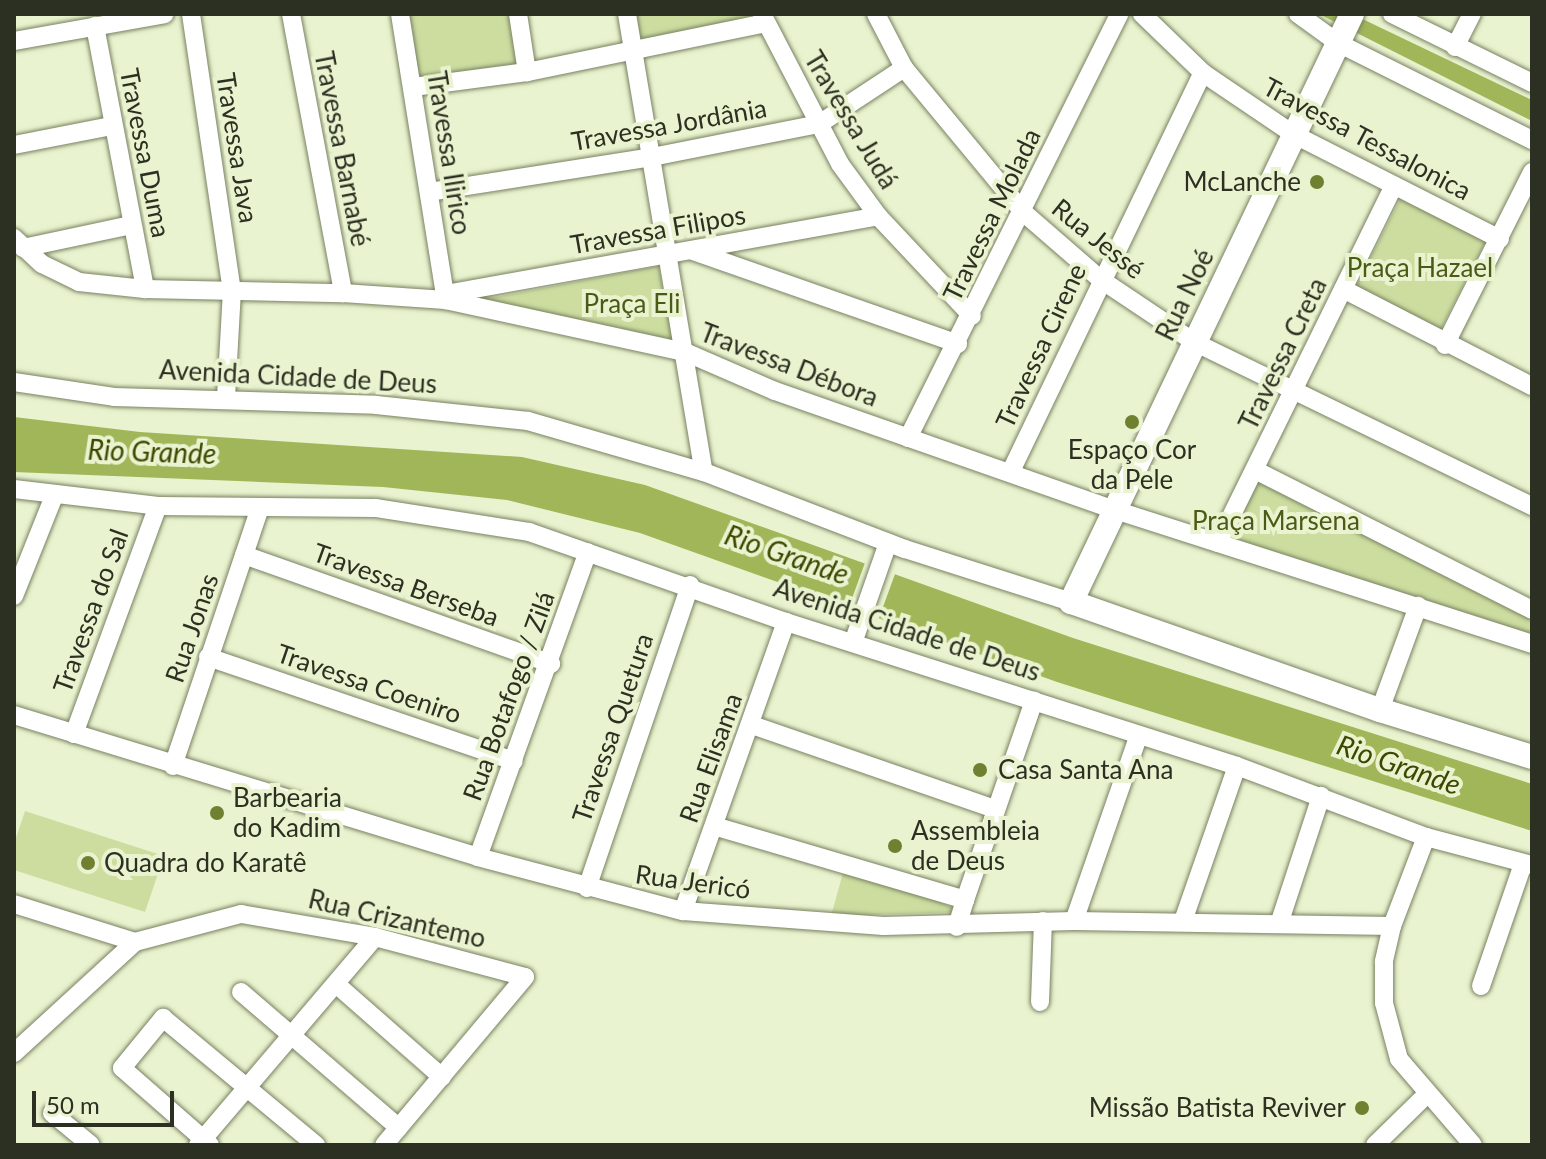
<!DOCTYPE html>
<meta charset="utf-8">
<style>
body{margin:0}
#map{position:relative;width:1546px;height:1159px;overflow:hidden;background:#e9f3cf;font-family:Lato,sans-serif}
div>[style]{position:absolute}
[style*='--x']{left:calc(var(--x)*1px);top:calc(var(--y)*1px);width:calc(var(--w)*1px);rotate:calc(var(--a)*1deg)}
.green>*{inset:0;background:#cddda0;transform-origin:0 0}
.water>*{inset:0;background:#a0b659}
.pier>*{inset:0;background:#e9f3cf;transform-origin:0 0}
.roads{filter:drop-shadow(0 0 2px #788161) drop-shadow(0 0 2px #788161)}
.minor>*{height:18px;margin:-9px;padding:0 9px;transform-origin:9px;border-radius:9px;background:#fff}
.tertiary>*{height:24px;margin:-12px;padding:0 12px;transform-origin:12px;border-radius:12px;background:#fff}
.dots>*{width:22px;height:22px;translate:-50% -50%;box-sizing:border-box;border:4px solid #e9f3cf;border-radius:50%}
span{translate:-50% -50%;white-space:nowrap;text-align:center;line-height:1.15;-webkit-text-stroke:8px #e9f3cf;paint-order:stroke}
.street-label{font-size:26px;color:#2c3022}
.poi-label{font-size:26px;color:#2c3022}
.right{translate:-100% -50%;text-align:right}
.left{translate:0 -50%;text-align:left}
.park-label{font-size:26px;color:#4c5a17}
.water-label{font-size:28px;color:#3c4800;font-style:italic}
.frame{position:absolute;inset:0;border:16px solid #2c3022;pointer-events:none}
.scale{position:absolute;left:32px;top:1091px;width:142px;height:36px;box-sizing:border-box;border:4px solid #2c3022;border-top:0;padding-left:10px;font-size:24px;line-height:28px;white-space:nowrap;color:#2c3022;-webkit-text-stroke:6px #e9f3cf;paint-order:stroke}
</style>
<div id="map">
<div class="green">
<i style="clip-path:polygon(402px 14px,509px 14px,518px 66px,418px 86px)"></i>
<i style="clip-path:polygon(632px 14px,748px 14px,750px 22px,639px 46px)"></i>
<i style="left:1404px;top:192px;width:95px;height:111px;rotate:27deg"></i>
<i style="clip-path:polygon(659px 266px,674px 348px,480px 300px)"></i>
<i style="clip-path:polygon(1260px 476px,1532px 605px,1532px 640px,1227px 541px)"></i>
<i style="clip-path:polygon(25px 811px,164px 856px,145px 912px,14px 870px,14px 844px)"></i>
<i style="clip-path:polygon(846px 862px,905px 885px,960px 912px,831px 916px)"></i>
</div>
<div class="water">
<i style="clip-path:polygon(1319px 14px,1352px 14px,1532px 100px,1532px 121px)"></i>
<i style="clip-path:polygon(14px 417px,140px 432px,522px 457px,645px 485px,1073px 638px,1532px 784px,1532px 831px,1057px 682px,640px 533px,507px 500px,383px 487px,14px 472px)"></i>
</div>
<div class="pier">
<i style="left:866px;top:560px;width:32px;height:53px;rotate:20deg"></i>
</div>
<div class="roads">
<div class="minor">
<i style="--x:191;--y:14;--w:279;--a:81.6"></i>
<i style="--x:232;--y:290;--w:109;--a:93.2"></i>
<i style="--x:291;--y:14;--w:284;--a:79.4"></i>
<i style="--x:400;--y:14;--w:290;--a:80.9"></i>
<i style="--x:518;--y:14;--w:59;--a:81.2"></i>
<i style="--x:627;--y:14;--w:464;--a:80.5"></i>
<i style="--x:762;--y:14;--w:169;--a:62.5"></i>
<i style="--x:840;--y:164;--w:64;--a:53.8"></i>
<i style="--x:878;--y:216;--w:137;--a:46.8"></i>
<i style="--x:876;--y:14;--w:61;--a:62.6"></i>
<i style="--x:904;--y:68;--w:187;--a:50.4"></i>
<i style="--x:1023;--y:212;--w:102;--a:41"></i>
<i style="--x:1100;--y:279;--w:113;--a:33.8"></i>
<i style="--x:1194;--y:342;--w:376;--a:25.9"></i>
<i style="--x:1142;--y:14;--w:85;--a:44"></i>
<i style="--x:1203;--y:73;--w:109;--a:34.1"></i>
<i style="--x:1293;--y:134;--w:232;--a:26.9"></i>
<i style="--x:1298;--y:14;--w:49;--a:35.9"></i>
<i style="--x:1338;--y:43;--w:217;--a:26.6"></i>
<i style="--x:1392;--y:14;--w:156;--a:26.2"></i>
<i style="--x:95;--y:26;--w:268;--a:79.2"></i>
<i style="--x:14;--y:41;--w:153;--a:-10.1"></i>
<i style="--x:1455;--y:47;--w:37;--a:-63"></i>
<i style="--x:413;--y:87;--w:115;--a:-7.5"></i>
<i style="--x:527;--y:72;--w:243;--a:-11.6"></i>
<i style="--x:14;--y:145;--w:100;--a:-11"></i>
<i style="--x:429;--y:192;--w:226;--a:-8.9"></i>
<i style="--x:652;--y:157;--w:170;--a:-11.2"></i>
<i style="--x:819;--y:124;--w:102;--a:-33.4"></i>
<i style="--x:14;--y:238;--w:38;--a:43"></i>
<i style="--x:42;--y:264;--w:41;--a:25.9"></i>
<i style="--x:79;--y:282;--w:66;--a:6.1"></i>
<i style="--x:145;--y:289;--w:198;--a:1.2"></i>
<i style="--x:343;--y:293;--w:103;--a:3.9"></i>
<i style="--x:446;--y:300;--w:245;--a:12.3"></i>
<i style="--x:685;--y:352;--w:98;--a:23.4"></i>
<i style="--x:775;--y:391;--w:360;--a:19.3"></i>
<i style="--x:1115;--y:510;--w:438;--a:17.8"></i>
<i style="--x:23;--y:248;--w:110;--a:-12"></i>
<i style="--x:693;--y:251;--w:281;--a:19.3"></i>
<i style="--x:1343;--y:289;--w:212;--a:27.2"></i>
<i style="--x:446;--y:294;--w:439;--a:-10.2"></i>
<i style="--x:1445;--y:345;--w:194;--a:-63.3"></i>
<i style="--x:14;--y:382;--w:101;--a:8.5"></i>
<i style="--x:114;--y:397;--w:262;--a:1.7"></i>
<i style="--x:376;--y:405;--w:153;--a:6"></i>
<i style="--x:528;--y:421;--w:183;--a:16.2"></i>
<i style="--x:704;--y:472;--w:215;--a:21"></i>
<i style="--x:905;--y:549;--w:174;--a:17.7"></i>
<i style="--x:908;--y:438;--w:474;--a:-63.5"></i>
<i style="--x:1012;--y:469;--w:440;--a:-64.3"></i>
<i style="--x:1255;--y:470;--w:310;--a:26.8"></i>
<i style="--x:14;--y:489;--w:145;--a:6.7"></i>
<i style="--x:158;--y:506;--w:218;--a:0.5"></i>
<i style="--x:376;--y:508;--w:155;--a:8.9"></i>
<i style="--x:529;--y:532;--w:272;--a:19.3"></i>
<i style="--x:786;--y:622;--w:473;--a:17.7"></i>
<i style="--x:1237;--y:766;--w:202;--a:20.6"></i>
<i style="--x:1426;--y:837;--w:110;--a:14.8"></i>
<i style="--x:1218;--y:543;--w:397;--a:-63.8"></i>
<i style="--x:244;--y:555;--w:326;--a:19.5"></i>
<i style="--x:14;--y:596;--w:108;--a:-68.2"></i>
<i style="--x:854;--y:640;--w:103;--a:-70.7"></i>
<i style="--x:208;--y:657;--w:323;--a:18.8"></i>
<i style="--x:1380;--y:710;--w:111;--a:-69.9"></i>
<i style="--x:14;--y:715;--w:485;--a:17"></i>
<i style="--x:478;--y:857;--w:212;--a:14.8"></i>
<i style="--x:683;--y:911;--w:201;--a:4.3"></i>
<i style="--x:883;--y:926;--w:191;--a:-1.5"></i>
<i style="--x:1074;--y:921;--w:318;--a:0.9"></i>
<i style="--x:752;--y:725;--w:257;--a:19.1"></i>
<i style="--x:74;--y:734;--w:243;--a:-69.8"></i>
<i style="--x:173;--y:766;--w:273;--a:-71.4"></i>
<i style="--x:714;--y:826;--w:262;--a:16.4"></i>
<i style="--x:965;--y:900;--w:28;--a:107"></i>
<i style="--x:1426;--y:837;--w:95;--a:110.9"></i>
<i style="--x:1392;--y:926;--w:37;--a:103"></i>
<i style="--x:1384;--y:962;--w:41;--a:90"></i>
<i style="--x:1384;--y:1003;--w:58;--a:75"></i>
<i style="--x:1399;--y:1059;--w:113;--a:49.3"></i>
<i style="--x:478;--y:857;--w:324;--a:-70.2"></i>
<i style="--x:587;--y:888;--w:320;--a:-71.2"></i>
<i style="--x:965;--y:900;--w:211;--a:-70.9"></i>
<i style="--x:14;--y:904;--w:127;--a:17.4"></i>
<i style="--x:683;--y:911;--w:307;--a:-70.4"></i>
<i style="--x:1074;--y:921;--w:195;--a:-70.8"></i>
<i style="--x:1183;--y:921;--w:164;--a:-70.8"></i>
<i style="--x:1279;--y:924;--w:135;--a:-71.8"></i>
<i style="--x:336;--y:984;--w:141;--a:41.3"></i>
<i style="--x:1481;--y:986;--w:129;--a:-71"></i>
<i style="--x:241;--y:992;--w:208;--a:40.7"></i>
<i style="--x:1040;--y:1002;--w:81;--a:-87.9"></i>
<i style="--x:14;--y:1053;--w:164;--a:-42.5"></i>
<i style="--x:135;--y:942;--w:110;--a:-14.8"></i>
<i style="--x:241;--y:914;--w:136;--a:9.7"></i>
<i style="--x:375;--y:937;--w:155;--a:14.9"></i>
<i style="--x:525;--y:977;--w:219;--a:130"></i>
<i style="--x:52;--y:1113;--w:50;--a:39.4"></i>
<i style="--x:198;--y:1145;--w:273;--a:-49.6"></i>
<i style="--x:210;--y:1145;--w:117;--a:-138.8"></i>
<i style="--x:122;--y:1068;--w:65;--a:-50.6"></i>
<i style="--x:163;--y:1018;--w:199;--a:39.7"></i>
<i style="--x:1375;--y:1145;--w:71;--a:-44.4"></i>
</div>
<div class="tertiary">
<i style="--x:1352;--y:14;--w:652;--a:115.54"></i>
<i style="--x:1071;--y:602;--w:327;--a:19.3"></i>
<i style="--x:1380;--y:710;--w:159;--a:17.2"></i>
</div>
</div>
<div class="dots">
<i style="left:1317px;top:182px;background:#6f8130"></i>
<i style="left:1132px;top:422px;background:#6f8130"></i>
<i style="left:980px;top:770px;background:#6f8130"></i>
<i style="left:217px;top:813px;background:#6f8130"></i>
<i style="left:895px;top:846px;background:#6f8130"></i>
<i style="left:88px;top:863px;background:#6f8130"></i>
<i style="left:1362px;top:1108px;background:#6f8130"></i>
</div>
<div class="street-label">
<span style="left:851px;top:120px;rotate:59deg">Travessa Judá</span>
<span style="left:669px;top:125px;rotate:-10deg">Travessa Jordânia</span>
<span style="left:1367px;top:139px;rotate:28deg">Travessa Tessalonica</span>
<span style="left:237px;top:148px;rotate:81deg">Travessa Java</span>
<span style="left:342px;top:149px;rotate:79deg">Travessa Barnabé</span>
<span style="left:145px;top:153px;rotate:79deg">Travessa Duma</span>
<span style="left:449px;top:153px;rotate:81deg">Travessa Ilirico</span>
<span style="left:992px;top:215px;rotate:-64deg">Travessa Molada</span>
<span style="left:658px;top:230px;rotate:-10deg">Travessa Filipos</span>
<span style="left:1098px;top:239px;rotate:39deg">Rua Jessé</span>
<span style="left:1185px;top:295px;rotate:-64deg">Rua Noé</span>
<span style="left:1041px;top:346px;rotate:-65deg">Travessa Cirene</span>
<span style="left:1283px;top:354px;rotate:-64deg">Travessa Creta</span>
<span style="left:789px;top:365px;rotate:21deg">Travessa Débora</span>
<span style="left:298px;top:377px;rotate:3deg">Avenida Cidade de Deus</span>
<span style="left:406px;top:585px;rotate:20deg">Travessa Berseba</span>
<span style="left:91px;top:611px;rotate:-70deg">Travessa do Sal</span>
<span style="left:192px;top:628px;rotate:-71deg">Rua Jonas</span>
<span style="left:907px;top:630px;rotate:18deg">Avenida Cidade de Deus</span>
<span style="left:369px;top:684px;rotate:19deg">Travessa Coeniro</span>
<span style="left:509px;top:696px;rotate:-70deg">Rua Botafogo / Zilá</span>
<span style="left:613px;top:728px;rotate:-71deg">Travessa Quetura</span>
<span style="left:711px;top:758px;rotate:-70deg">Rua Elisama</span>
<span style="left:693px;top:882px;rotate:8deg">Rua Jericó</span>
<span style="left:397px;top:919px;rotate:13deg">Rua Crizantemo</span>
</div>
<div class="poi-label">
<span class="right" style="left:1301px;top:182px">McLanche</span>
<span style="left:1132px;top:465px">Espaço Cor<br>da Pele</span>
<span class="left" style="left:998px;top:770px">Casa Santa Ana</span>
<span class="left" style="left:233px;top:813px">Barbearia<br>do Kadim</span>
<span class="left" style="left:911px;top:846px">Assembleia<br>de Deus</span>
<span class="left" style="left:104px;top:863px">Quadra do Karatê</span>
<span class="right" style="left:1346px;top:1108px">Missão Batista Reviver</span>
</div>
<div class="park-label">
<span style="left:1420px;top:268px">Praça Hazael</span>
<span style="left:632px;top:304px">Praça Eli</span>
<span style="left:1276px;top:521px">Praça Marsena</span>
</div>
<div class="water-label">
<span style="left:152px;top:451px;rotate:2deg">Rio Grande</span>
<span style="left:787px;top:554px;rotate:19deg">Rio Grande</span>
<span style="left:1399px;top:764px;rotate:19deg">Rio Grande</span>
</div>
<div class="frame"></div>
<div class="scale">50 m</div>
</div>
